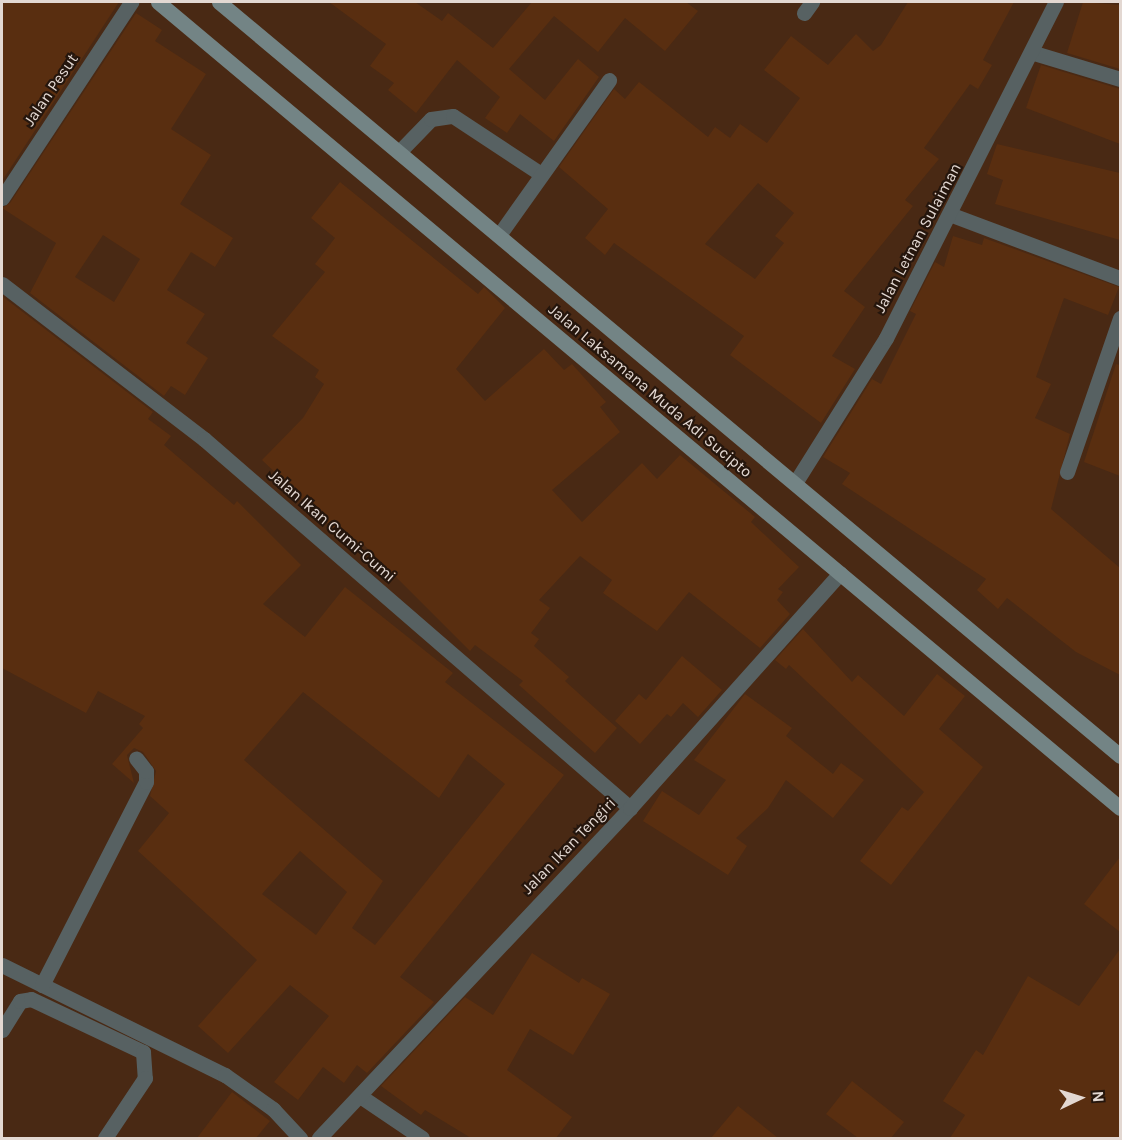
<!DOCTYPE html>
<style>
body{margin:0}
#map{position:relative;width:1122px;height:1140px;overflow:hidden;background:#2f2016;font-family:Karla,sans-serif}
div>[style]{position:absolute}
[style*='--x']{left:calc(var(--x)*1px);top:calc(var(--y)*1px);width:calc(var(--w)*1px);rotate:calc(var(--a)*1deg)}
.green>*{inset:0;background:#492914;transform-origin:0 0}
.building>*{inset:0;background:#592e10}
.lane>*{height:15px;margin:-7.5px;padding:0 7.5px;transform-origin:7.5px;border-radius:7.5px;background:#576162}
.street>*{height:15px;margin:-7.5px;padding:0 7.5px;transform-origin:7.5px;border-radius:7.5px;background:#576162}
.secondary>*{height:15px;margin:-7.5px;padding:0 7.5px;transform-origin:7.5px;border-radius:7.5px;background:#738485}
span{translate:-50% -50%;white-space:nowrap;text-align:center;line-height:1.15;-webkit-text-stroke:4.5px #25160d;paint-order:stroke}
.street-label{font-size:16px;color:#e3d8d2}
.frame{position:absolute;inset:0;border:3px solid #e3d8d2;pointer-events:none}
.north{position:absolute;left:1050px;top:1068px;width:60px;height:60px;-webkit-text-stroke:4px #25160d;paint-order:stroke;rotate:86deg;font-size:16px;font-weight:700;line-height:24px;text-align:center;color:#e3d8d2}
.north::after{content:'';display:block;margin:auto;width:21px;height:27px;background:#e3d8d2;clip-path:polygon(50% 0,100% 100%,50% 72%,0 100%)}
</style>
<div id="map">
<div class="green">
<i style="left:2px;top:2px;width:1118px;height:1136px"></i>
</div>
<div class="building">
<i style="clip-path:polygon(2px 2px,119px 2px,2px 181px)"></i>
<i style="clip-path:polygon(329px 2px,415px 2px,442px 21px,448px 13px,493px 48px,532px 2px,686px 2px,698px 11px,665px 51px,625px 18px,598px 52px,554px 16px,509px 69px,545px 100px,578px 59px,599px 77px,554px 141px,520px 114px,507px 133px,485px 118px,500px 97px,457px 60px,416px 113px,388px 90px,394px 83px,370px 66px,386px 44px)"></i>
<i style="clip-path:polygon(evenodd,908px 2px,1014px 2px,983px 60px,992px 65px,978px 89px,970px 84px,924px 148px,939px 159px,905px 200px,913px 206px,844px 291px,865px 307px,832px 356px,855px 369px,821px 423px,730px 355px,744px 336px,614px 243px,605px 255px,585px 238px,608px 209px,559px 167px,614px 89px,625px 99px,639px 82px,708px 137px,715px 127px,730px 138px,740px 124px,767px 143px,800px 98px,764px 70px,791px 36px,828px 65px,856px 34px,873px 51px,881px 45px,908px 2px,758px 183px,794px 213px,775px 236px,784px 243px,755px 279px,705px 244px,758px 183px)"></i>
<i style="clip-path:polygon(1083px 2px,1120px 5px,1120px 69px,1067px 53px)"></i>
<i style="clip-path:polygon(evenodd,136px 13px,162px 30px,155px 41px,206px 74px,171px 129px,211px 155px,180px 204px,233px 238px,215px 267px,191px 252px,167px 290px,205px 314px,186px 343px,208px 358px,185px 395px,171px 386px,164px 396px,30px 293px,56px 243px,2px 208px,10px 203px,136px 13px,103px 235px,140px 259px,114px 302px,75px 277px,103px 235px)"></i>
<i style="clip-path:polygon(1041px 65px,1120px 89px,1120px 144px,1026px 108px)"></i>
<i style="clip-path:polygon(997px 144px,1120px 173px,1120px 240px,995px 204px,1003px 180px,987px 174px)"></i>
<i style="clip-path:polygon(340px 182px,478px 294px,484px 287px,505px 308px,456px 369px,485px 401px,544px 349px,564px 370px,572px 364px,606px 402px,600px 407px,620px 432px,552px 490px,582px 522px,642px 463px,657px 479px,680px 455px,755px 517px,751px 522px,799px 567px,778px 589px,783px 592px,777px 600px,790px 614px,760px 648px,689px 592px,657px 631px,603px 593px,612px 580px,580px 556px,539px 600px,550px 608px,531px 633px,539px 639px,534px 646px,569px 677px,565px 681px,617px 728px,595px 753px,519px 685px,523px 681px,475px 645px,470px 651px,361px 542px,354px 548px,262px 460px,303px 418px,324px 384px,315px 377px,319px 370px,272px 336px,325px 272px,315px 264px,335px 238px,311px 218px)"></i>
<i style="clip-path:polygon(953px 236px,982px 245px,984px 238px,1119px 287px,1108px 315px,1064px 298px,1036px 377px,1051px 384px,1035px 418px,1070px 434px,1051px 509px,1120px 568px,1120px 675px,1076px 652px,1007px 598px,998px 609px,977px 590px,986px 579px,842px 484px,850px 473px,823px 457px,872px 379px,881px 384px,916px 314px,910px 311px,935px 262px,944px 267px)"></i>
<i style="clip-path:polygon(evenodd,2px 296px,153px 412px,148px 419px,171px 436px,164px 445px,234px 505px,237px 501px,301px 565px,263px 604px,305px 637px,345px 587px,453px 673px,445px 682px,564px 775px,400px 977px,434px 1002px,367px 1073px,357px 1065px,344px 1083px,323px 1067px,298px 1100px,274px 1082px,329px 1016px,290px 985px,228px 1053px,198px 1026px,257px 960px,138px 851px,169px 813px,150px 796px,156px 771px,143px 752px,134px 748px,127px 755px,134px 783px,112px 764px,143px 728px,139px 724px,145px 716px,98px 691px,86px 713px,2px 668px,2px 296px,303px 692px,439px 798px,468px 754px,505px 784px,375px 945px,352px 928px,383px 881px,244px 760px,303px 692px,2px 296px,300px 851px,347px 892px,316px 935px,262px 894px,300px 851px)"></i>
<i style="clip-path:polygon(1116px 364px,1120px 365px,1120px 476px,1084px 462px)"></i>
<i style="clip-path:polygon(803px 629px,852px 682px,858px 675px,904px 716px,937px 674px,965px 696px,939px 729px,983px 767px,891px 885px,860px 861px,902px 807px,908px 811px,924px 792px,789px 665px,786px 669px,775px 660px)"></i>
<i style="clip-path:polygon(682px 656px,722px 690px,698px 717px,683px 703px,671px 717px,667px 714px,640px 744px,615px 721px,639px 694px,646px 700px)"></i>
<i style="clip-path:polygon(745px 694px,792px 728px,786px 736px,833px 774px,841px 763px,864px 780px,833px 818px,786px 780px,768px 808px,736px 838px,747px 846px,728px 875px,643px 821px,662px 791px,699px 815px,726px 780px,694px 760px)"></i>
<i style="clip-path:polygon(1120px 857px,1120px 932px,1084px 904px)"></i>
<i style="clip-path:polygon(1120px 949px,1120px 1138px,950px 1138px,965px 1115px,943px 1101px,976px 1050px,983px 1055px,1028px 976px,1079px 1006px)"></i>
<i style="clip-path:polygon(532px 953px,579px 983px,582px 978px,610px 994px,573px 1055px,530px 1029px,507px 1070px,572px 1117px,556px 1138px,471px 1138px,425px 1110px,421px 1115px,381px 1086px,465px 997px,493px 1015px)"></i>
<i style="clip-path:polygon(852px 1081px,904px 1122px,891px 1138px,858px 1138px,826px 1114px)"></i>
<i style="clip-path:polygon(232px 1092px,270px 1121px,256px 1138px,197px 1138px)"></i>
<i style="clip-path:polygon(738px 1106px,778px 1138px,711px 1138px)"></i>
</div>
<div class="lane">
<i style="--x:399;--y:152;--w:46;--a:-45.9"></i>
<i style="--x:431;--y:119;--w:22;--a:-8"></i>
<i style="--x:453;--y:116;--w:105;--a:33.4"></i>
<i style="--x:499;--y:235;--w:190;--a:-54.6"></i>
</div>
<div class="street">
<i style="--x:804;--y:13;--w:14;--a:-54"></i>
<i style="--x:1034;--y:53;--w:90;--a:16.8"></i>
<i style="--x:2;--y:198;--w:235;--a:-56.6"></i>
<i style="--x:952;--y:215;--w:179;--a:20.6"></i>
<i style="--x:2;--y:284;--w:255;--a:37.5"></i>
<i style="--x:204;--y:439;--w:564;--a:40.9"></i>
<i style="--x:1067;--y:472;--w:163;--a:-71"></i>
<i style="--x:795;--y:483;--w:171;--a:-57.9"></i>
<i style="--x:886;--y:338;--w:377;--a:-63.2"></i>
<i style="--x:2;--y:965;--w:249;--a:26.3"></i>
<i style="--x:225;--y:1075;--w:59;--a:35.3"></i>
<i style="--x:273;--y:1109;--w:40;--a:47"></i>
<i style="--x:42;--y:985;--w:228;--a:-62.9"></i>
<i style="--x:146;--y:782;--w:11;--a:-90"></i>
<i style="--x:146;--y:771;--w:16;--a:-128"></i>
<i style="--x:2;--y:1030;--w:34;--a:-58"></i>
<i style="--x:20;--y:1001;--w:11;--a:-10"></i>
<i style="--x:31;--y:999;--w:124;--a:25.3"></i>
<i style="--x:143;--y:1052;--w:26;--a:86"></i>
<i style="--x:145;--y:1078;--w:72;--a:123.7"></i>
<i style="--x:360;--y:1096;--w:75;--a:34.1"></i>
<i style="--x:319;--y:1138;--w:453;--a:-46.7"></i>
<i style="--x:630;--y:808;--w:315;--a:-48.2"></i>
</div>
<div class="secondary">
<i style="--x:158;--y:2;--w:1255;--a:39.96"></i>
<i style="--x:219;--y:2;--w:1175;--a:39.92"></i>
</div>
<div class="street-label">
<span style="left:51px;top:90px;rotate:-56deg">Jalan Pesut</span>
<span style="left:918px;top:238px;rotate:-62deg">Jalan Letnan Sulaiman</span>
<span style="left:650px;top:391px;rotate:40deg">Jalan Laksamana Muda Adi Sucipto</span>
<span style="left:332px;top:526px;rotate:41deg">Jalan Ikan Cumi-Cumi</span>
<span style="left:569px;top:846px;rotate:-46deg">Jalan Ikan Tengiri</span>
</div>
<div class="frame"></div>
<div class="north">N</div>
</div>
